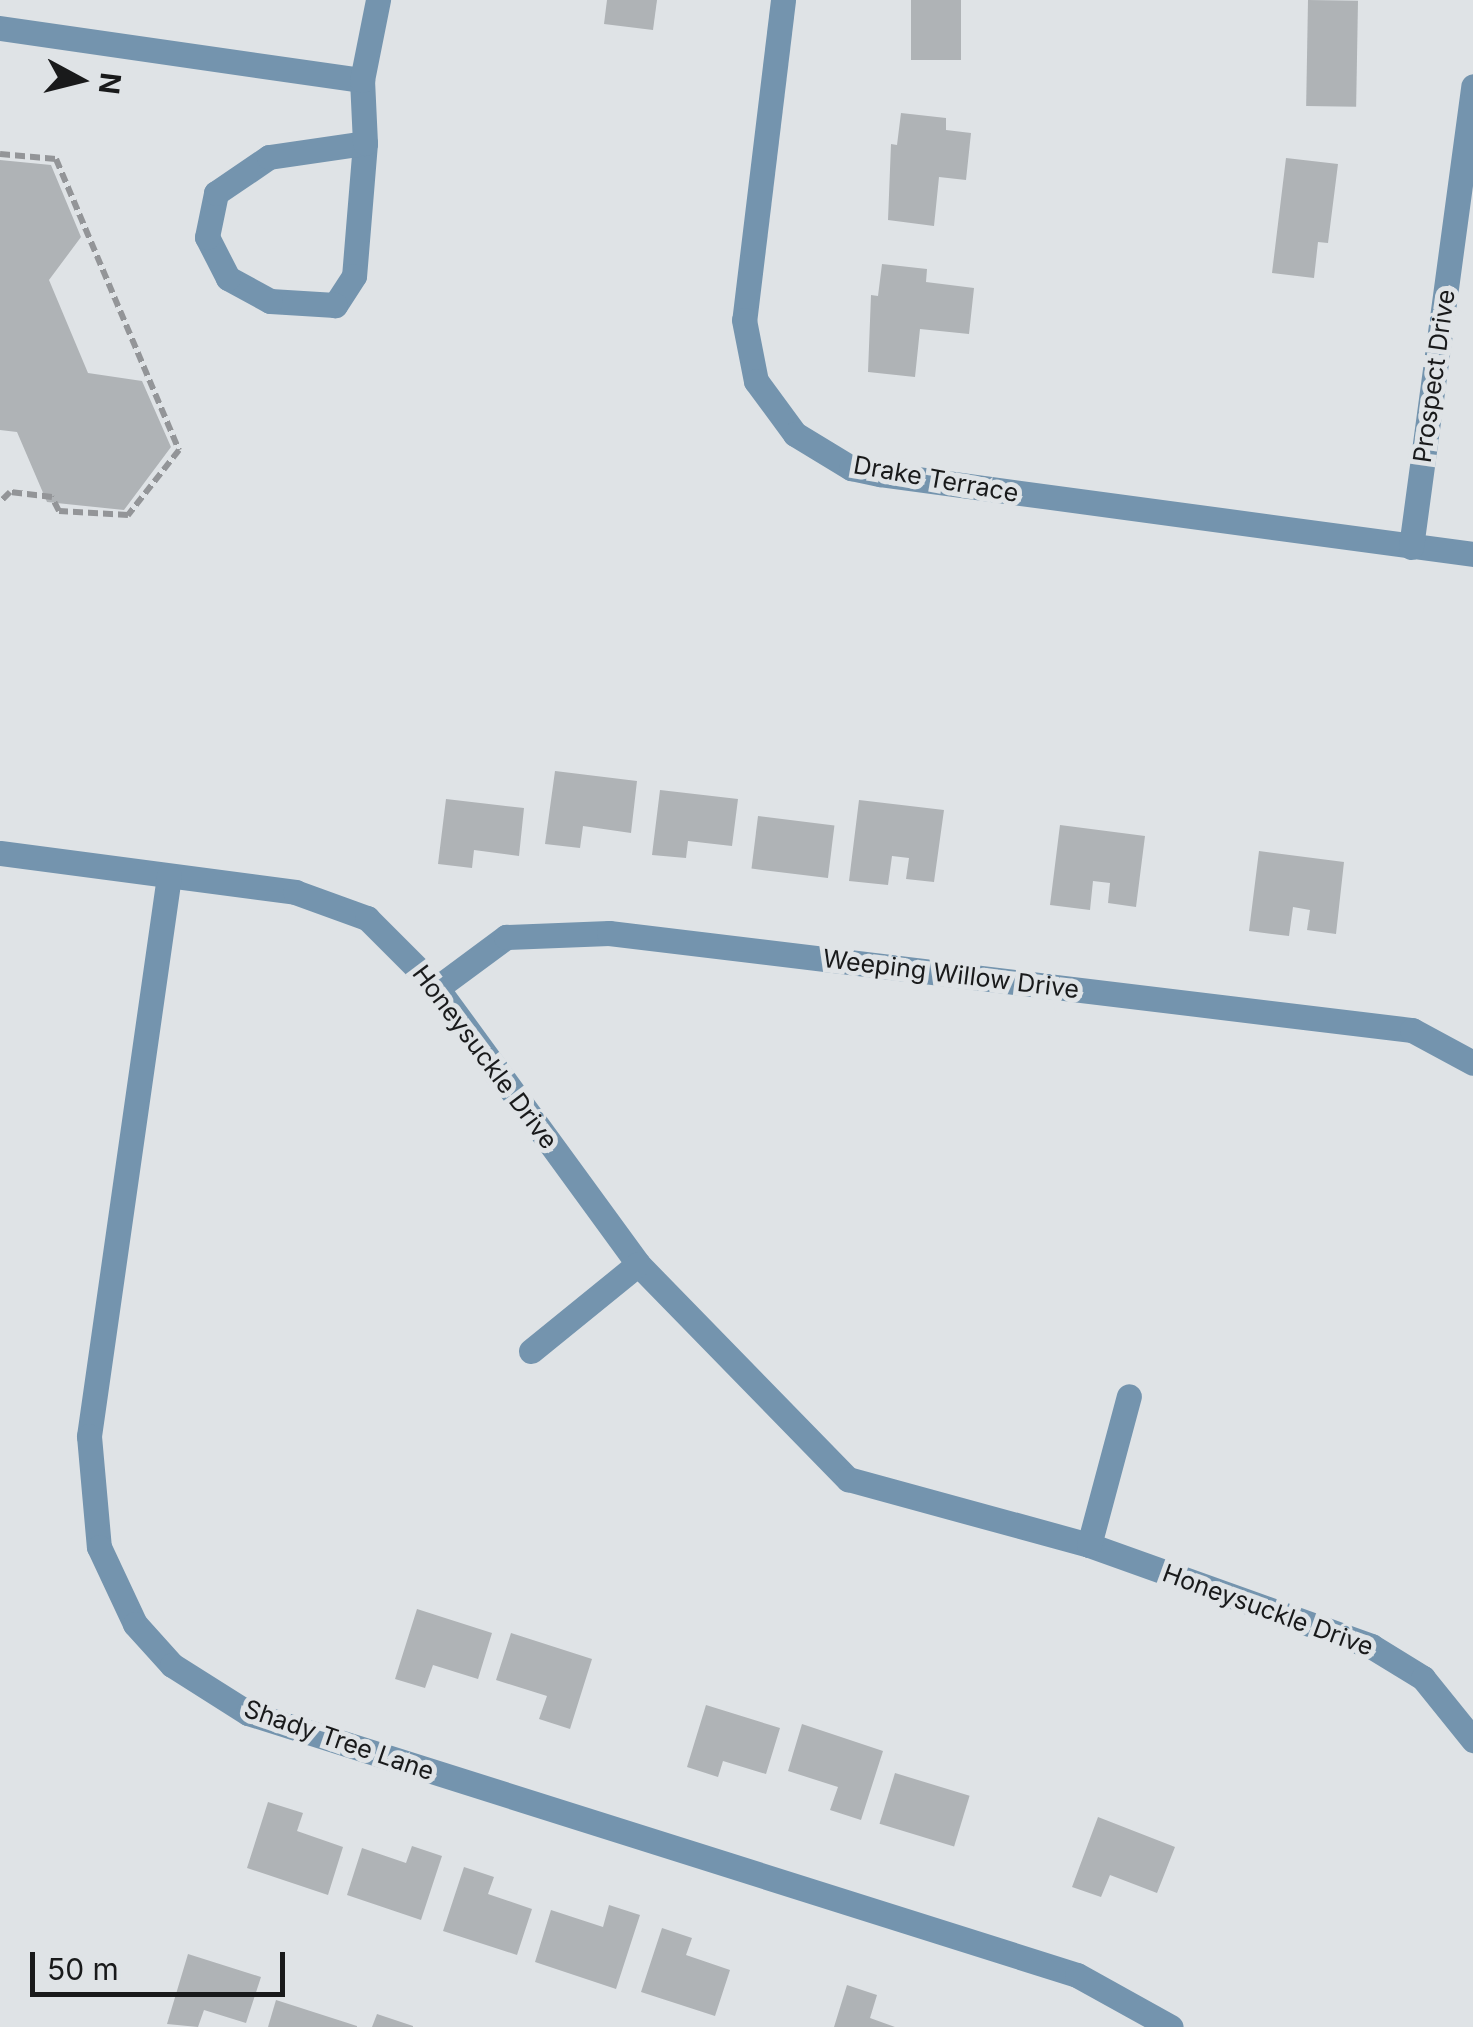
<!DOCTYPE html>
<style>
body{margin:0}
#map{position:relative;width:1473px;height:2027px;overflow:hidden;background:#dfe3e6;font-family:Inter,sans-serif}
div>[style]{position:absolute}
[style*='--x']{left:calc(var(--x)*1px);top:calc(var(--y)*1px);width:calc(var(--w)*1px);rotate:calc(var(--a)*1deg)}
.building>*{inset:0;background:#afb3b6;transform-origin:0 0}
.path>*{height:6px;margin-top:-3px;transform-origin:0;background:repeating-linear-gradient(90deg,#939598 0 10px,transparent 0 15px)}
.minor>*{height:25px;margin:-12.5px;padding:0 12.5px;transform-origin:12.5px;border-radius:12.5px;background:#7494ae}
span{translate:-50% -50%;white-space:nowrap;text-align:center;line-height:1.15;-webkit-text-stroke:10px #dfe3e6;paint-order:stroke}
.street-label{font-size:25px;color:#191a1b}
.north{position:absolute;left:30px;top:30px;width:100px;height:100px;-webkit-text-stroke:8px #dfe3e6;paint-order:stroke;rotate:97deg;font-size:28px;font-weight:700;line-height:40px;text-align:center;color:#191a1b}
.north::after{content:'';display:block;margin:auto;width:35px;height:45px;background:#191a1b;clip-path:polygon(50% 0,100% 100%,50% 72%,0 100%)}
.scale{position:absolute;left:30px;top:1952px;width:255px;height:45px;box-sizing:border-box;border:5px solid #191a1b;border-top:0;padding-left:12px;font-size:30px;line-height:35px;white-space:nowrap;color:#191a1b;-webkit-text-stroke:8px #dfe3e6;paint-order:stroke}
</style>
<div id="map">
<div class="building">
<i style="clip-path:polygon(607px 0,657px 0,653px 30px,604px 24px)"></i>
<i style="left:911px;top:0;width:50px;height:60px"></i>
<i style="left:1308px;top:0;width:50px;height:106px;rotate:1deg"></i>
<i style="clip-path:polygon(901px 113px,946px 118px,946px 130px,971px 133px,966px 180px,939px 177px,934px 226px,888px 220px,891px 144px,897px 145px)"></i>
<i style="clip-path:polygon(1286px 158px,1338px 164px,1328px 243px,1318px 242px,1314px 278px,1272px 273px)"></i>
<i style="clip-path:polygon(0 160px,51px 165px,81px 237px,49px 280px,88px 373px,142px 381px,171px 447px,124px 510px,47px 502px,17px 432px,0 430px)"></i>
<i style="clip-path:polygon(882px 264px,927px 269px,926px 282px,974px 288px,969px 334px,920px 329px,915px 377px,868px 372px,871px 295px,878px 296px)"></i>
<i style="clip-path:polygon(555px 771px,637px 781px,631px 833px,583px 826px,580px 848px,545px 844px)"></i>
<i style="clip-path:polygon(660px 790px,738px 799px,732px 846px,688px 841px,686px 858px,652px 855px)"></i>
<i style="clip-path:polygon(446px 799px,524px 808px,519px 856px,474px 850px,472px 868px,438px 864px)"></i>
<i style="clip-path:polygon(859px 800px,944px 810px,934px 882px,906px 879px,909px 858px,892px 856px,888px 885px,849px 881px)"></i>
<i style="left:758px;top:816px;width:77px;height:53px;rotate:7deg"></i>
<i style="clip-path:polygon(1060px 825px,1145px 836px,1136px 907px,1108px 903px,1110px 883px,1093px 881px,1090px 910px,1050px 905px)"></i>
<i style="clip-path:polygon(1259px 851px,1344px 862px,1336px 934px,1307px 930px,1310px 910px,1293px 907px,1289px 936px,1249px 931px)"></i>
<i style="clip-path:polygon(417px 1609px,492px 1633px,478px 1679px,433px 1665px,425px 1688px,395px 1679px)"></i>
<i style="clip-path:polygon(511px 1633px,592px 1659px,570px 1729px,539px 1719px,547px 1696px,496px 1680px)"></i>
<i style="clip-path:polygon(706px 1705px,780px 1728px,766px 1774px,723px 1761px,718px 1777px,687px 1767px)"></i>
<i style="clip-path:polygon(802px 1724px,883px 1751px,861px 1820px,830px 1810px,838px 1787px,788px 1771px)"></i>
<i style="left:895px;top:1773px;width:78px;height:53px;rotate:17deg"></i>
<i style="clip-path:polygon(268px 1802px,303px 1813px,297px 1831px,343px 1847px,328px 1895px,247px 1868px)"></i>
<i style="clip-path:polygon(1098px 1817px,1175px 1847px,1157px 1893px,1110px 1875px,1101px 1897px,1072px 1887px)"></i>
<i style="clip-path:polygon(412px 1846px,442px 1856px,421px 1920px,347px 1895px,362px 1848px,406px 1863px)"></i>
<i style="clip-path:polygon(464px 1867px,494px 1877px,488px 1894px,532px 1909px,517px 1955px,443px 1931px)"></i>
<i style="clip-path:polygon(609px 1905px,640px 1915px,616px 1989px,535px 1962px,551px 1910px,603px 1927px)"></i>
<i style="clip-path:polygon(662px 1928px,692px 1938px,686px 1955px,730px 1970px,715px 2016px,641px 1992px)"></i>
<i style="clip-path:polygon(188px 1954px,261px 1977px,246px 2023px,204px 2010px,198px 2027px,167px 2024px)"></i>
<i style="clip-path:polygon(847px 1985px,877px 1995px,870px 2018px,895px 2027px,834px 2027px)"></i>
<i style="clip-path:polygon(276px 2000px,357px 2026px,357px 2027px,268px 2027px)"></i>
<i style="clip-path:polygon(377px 2014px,413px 2026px,413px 2027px,372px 2027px)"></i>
</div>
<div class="path">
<i style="--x:0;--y:154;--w:56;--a:5.1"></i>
<i style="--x:56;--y:159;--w:316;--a:67.1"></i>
<i style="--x:179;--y:450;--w:83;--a:128.1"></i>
<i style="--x:128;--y:515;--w:69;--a:-176.7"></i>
<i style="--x:59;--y:511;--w:16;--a:-117"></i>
<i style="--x:52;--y:497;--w:42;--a:-173.2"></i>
<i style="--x:10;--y:492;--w:14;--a:135"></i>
</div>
<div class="minor">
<i style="--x:783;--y:0;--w:322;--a:96.9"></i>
<i style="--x:744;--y:320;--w:62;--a:78.9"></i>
<i style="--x:756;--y:381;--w:66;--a:53.7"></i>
<i style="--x:795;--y:434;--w:66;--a:31.3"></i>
<i style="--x:851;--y:468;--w:30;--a:12"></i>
<i style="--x:880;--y:474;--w:598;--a:7.68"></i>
<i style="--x:0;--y:28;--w:366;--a:8.2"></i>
<i style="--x:365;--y:143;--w:133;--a:94.7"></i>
<i style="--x:354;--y:276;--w:35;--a:123"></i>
<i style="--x:335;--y:305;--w:65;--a:-176.5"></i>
<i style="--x:270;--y:301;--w:48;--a:-151.3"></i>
<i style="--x:228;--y:278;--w:46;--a:-117.1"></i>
<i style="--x:207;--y:237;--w:45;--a:-78.4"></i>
<i style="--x:216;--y:193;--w:64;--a:-34.2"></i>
<i style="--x:269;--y:157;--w:97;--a:-8.3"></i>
<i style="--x:365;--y:143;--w:63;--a:-92.7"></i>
<i style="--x:362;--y:80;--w:82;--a:-78.7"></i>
<i style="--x:1411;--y:547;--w:465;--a:-82.3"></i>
<i style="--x:0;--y:853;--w:298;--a:7.5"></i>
<i style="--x:295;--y:892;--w:77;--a:19.9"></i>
<i style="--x:367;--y:918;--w:99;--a:45"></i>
<i style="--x:437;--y:988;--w:341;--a:53.9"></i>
<i style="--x:638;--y:1264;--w:301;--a:45.7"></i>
<i style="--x:848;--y:1479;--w:250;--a:15.3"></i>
<i style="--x:1089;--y:1545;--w:300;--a:19.7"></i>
<i style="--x:1371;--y:1646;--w:61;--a:31.6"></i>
<i style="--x:1423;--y:1678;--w:80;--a:51.1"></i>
<i style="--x:169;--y:876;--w:566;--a:98.13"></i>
<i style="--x:89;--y:1436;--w:111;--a:84.9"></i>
<i style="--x:99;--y:1547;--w:85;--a:64.9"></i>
<i style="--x:135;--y:1624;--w:55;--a:47.9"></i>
<i style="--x:172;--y:1665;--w:90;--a:32.3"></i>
<i style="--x:248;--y:1713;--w:869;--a:17.54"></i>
<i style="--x:1077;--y:1975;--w:107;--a:29"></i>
<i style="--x:437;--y:988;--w:86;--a:-36.5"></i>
<i style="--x:506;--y:937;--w:103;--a:-2.2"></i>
<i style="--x:609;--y:933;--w:809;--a:6.89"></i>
<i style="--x:1412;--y:1030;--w:69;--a:28.4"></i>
<i style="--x:531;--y:1351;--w:138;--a:-39.1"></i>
<i style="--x:1089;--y:1545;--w:154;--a:-75"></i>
</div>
<div class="street-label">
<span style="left:1434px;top:376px;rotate:-82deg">Prospect Drive</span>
<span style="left:936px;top:479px;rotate:10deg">Drake Terrace</span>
<span style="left:951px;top:974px;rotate:7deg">Weeping Willow Drive</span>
<span style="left:485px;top:1057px;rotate:53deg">Honeysuckle Drive</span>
<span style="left:1268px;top:1610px;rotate:20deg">Honeysuckle Drive</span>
<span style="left:339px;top:1740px;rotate:19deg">Shady Tree Lane</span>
</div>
<div class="north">N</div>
<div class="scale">50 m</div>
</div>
